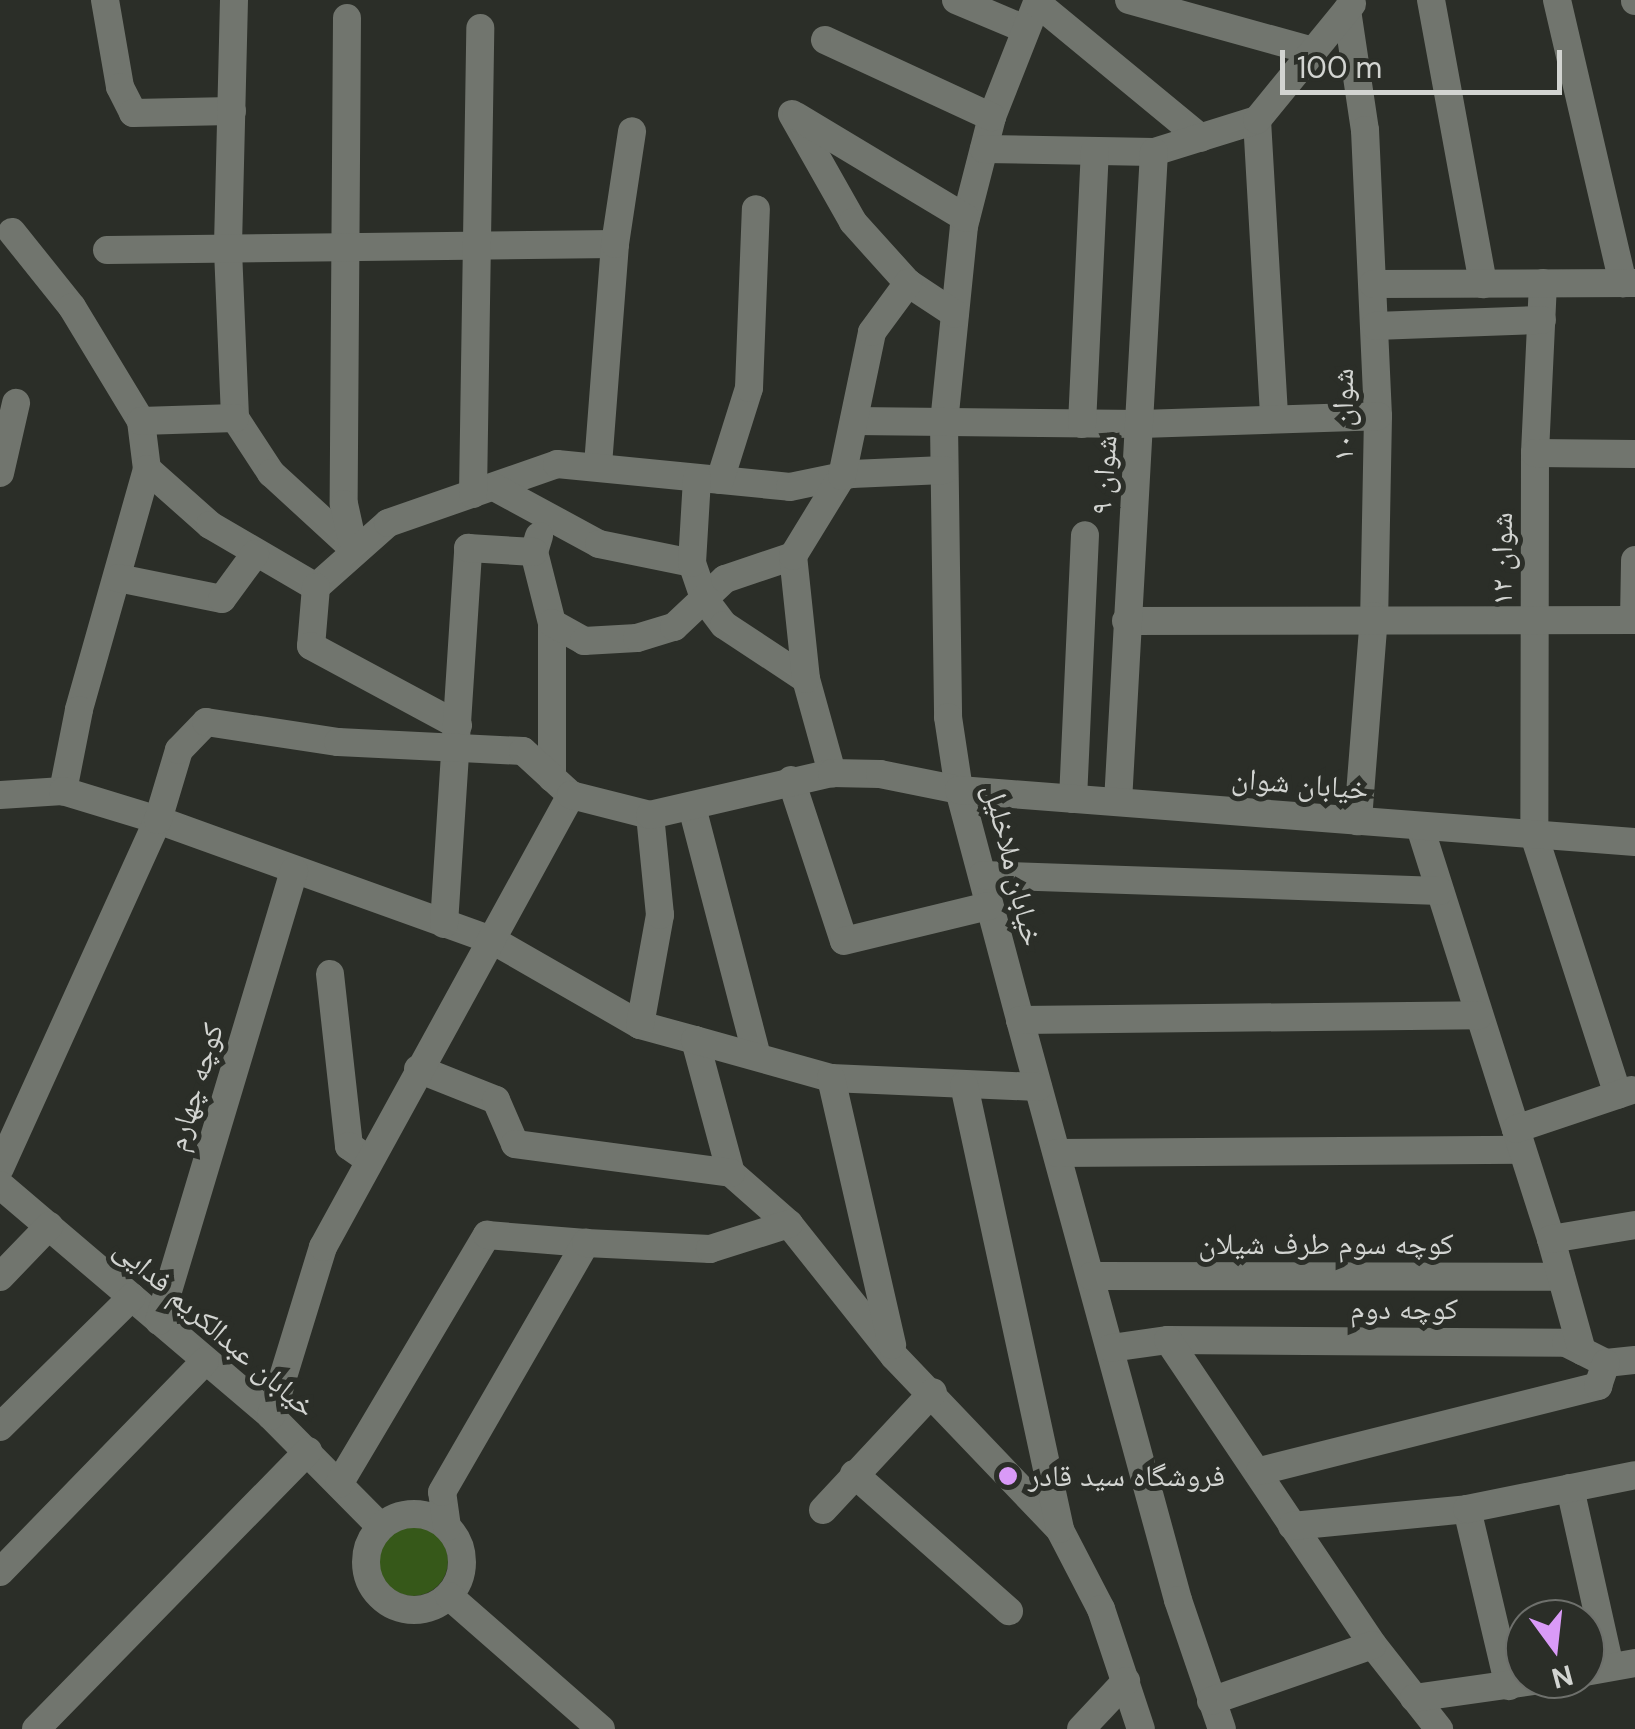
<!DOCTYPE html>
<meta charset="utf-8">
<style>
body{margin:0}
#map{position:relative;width:1635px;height:1729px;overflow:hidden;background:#2b2e28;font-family:"DM Sans","Noto Naskh Arabic",sans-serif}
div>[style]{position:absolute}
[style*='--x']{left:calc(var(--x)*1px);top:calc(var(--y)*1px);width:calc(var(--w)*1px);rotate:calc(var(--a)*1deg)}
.green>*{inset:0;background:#365819}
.round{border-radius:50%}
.minor>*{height:28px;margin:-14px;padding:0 14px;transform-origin:14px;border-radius:14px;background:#71756e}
.minor>.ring{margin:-14px;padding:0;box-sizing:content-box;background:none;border:28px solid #71756e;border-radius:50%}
.dots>*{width:28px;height:28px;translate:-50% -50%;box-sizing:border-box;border:5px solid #2b2e28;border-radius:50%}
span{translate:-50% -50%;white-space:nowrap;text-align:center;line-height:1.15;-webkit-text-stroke:10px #2b2e28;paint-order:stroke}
.street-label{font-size:30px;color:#d2d4d1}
.poi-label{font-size:30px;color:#d2d4d1}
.left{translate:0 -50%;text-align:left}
.north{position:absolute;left:1505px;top:1599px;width:100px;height:100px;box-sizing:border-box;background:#2b2e28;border:2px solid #6e706c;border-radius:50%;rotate:165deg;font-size:28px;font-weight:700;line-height:40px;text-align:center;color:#d2d4d1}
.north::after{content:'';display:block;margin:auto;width:35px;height:45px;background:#d99af7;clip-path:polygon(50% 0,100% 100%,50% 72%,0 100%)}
.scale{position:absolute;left:1280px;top:50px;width:282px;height:45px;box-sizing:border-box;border:5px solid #d2d4d1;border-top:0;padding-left:12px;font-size:30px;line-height:35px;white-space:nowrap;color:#d2d4d1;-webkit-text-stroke:8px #2b2e28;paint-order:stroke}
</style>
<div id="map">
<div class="green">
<i class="round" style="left:378px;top:1526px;width:70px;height:70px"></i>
</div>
<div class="minor">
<i style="--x:105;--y:0;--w:88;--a:80.2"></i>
<i style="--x:120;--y:87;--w:29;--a:63"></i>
<i style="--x:133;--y:113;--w:99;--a:-1.2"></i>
<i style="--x:234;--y:0;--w:250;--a:91.4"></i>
<i style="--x:228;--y:250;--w:168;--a:87.6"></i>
<i style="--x:235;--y:418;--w:66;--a:56.8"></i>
<i style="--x:271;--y:473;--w:113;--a:42.5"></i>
<i style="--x:956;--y:0;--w:75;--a:22.8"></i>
<i style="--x:1038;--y:0;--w:126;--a:111.5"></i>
<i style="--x:992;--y:117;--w:113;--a:104.4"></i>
<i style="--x:964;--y:226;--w:199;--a:95.8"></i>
<i style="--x:944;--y:424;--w:293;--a:89.2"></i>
<i style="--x:948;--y:717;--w:74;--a:81.4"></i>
<i style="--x:959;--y:790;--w:238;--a:75.1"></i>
<i style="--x:1020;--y:1020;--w:601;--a:74.76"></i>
<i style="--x:1178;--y:1600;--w:136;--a:71.2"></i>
<i style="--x:1129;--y:0;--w:191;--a:15.5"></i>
<i style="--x:1431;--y:0;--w:289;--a:79.6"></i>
<i style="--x:1557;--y:0;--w:291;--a:76.9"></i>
<i style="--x:1635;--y:0;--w:1;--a:90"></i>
<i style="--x:1037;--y:3;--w:212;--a:39.5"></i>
<i style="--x:1347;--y:10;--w:121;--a:81.5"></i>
<i style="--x:1365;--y:130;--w:286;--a:87.4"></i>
<i style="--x:1378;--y:416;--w:200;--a:91.1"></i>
<i style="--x:1374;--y:616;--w:206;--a:94.5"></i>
<i style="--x:347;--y:18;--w:486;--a:90.4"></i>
<i style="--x:344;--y:504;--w:46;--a:77.5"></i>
<i style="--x:825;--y:40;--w:184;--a:24.8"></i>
<i style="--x:792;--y:114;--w:124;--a:60.5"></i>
<i style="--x:853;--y:222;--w:82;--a:48"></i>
<i style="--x:908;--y:283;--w:56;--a:33.4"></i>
<i style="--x:796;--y:116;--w:198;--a:31"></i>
<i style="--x:1257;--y:120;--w:299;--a:86.7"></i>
<i style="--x:984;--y:149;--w:170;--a:1"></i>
<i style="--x:1154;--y:152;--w:108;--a:-17.3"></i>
<i style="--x:1257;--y:120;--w:150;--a:-50.7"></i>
<i style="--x:12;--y:232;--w:96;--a:51.3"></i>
<i style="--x:72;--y:307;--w:133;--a:58.8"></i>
<i style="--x:141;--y:421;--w:48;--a:82.9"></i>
<i style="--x:147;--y:469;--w:250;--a:105.8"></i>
<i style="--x:79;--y:710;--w:83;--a:101.2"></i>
<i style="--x:107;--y:250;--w:508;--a:-0.68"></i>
<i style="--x:1543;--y:283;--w:170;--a:92.7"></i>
<i style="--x:1535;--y:453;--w:382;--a:90.1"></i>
<i style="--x:1534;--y:835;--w:273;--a:72.1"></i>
<i style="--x:1373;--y:284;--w:262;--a:-0.2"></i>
<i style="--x:1375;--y:326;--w:167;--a:-2.1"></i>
<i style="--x:141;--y:421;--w:94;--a:-1.8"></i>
<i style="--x:854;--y:421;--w:287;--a:0.6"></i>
<i style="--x:1141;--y:424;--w:237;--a:-1.9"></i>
<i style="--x:1082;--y:424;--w:273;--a:-87.3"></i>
<i style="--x:1535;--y:453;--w:100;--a:0.6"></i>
<i style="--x:598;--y:465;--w:222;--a:-85.6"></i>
<i style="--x:615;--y:244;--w:114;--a:-81.4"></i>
<i style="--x:147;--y:469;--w:84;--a:41.6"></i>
<i style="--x:210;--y:525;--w:123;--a:30.3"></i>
<i style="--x:316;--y:587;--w:96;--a:-41.6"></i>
<i style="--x:388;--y:523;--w:179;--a:-19.2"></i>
<i style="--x:557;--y:464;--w:234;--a:5.6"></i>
<i style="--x:790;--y:487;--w:63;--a:-11.8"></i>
<i style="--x:852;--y:474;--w:92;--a:-2.5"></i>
<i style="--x:0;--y:473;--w:72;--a:-77.1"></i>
<i style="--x:720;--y:480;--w:96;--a:-72.5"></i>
<i style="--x:749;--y:388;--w:179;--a:-87.8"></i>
<i style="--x:494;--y:487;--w:119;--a:28.5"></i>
<i style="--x:599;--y:544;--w:95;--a:11.5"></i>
<i style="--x:692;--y:563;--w:39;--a:71"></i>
<i style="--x:705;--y:600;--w:31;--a:53"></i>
<i style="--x:724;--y:625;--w:98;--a:33.4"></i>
<i style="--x:806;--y:679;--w:98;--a:74.5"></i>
<i style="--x:473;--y:494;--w:466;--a:-89.1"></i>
<i style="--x:539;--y:536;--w:17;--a:107"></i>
<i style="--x:534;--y:552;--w:73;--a:75.8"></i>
<i style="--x:552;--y:623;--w:155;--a:90"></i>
<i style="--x:692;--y:563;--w:85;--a:-86.6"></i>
<i style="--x:118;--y:578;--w:106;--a:11.4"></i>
<i style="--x:222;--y:599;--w:56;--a:-53.7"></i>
<i style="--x:316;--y:587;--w:59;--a:94.8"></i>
<i style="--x:311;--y:646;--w:167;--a:28.3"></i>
<i style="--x:1634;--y:620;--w:60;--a:-89"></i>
<i style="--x:1126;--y:621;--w:509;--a:-0.11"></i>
<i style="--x:552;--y:623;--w:37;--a:29"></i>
<i style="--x:584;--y:641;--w:53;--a:-3.2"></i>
<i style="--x:637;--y:638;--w:39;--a:-17"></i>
<i style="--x:674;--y:627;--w:70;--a:-43.3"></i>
<i style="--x:725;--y:579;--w:72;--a:-18.7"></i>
<i style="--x:806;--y:679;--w:124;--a:-96"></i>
<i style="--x:793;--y:556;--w:94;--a:-58.5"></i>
<i style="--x:842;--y:476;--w:147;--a:-78.2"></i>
<i style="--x:872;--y:332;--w:61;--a:-53.7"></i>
<i style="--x:791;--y:780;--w:169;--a:71.8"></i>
<i style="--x:844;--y:941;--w:149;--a:-13.6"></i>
<i style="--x:0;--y:795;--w:63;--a:-3.6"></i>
<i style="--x:63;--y:791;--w:99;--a:17"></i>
<i style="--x:158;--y:820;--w:357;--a:19.8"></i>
<i style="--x:494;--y:941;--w:168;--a:29.9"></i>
<i style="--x:640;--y:1025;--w:57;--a:15.3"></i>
<i style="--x:695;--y:1040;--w:138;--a:74.9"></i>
<i style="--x:731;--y:1173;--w:77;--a:41.3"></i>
<i style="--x:789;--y:1224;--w:169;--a:51.5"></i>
<i style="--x:894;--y:1356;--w:240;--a:46.3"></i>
<i style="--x:1060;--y:1530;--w:89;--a:62.6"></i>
<i style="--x:1101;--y:1609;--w:126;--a:71.6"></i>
<i style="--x:1073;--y:799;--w:264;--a:-87.4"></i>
<i style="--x:1118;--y:802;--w:651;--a:-86.83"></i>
<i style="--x:692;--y:807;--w:253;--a:75.4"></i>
<i style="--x:1420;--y:827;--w:317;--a:72.4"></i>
<i style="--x:983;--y:875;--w:457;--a:2"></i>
<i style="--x:444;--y:924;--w:377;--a:-86.3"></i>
<i style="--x:468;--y:548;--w:66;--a:3.5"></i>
<i style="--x:330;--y:974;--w:173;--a:83.7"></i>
<i style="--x:349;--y:1146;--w:24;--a:35"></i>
<i style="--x:1020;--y:1020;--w:459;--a:-0.6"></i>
<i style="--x:640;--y:1025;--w:112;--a:-79.7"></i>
<i style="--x:660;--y:915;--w:100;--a:-95.7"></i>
<i style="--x:695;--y:1040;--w:141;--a:15.6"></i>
<i style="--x:831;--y:1078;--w:207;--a:2.5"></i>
<i style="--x:418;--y:1069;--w:84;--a:21.7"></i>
<i style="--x:496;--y:1100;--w:48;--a:66.6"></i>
<i style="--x:515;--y:1144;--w:218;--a:7.6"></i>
<i style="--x:831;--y:1078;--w:274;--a:77.1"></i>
<i style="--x:964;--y:1085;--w:454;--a:77.8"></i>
<i style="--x:1057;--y:1153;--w:465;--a:-0.4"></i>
<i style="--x:0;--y:1168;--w:382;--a:-65.6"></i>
<i style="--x:158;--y:820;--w:73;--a:-73.3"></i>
<i style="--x:179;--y:750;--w:39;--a:-46"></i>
<i style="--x:206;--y:722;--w:134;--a:8.6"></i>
<i style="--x:338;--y:742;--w:185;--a:2.8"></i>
<i style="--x:523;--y:751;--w:65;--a:42.5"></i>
<i style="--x:0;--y:1185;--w:356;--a:40.4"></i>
<i style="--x:271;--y:1416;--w:156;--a:45.3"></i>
<i style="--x:1551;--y:1239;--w:115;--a:-107.7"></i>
<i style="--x:1516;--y:1129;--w:122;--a:-18.6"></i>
<i style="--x:1091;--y:1276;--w:470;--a:0.1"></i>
<i style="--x:0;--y:1277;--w:71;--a:-46.1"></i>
<i style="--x:159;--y:1321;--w:470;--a:-73.3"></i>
<i style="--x:1168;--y:1340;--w:398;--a:0.4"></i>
<i style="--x:1566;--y:1343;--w:45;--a:26.6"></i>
<i style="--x:1606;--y:1363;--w:29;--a:-6"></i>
<i style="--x:1111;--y:1348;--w:58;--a:-8"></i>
<i style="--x:1168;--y:1340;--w:367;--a:56.1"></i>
<i style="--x:1373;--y:1645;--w:107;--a:51.8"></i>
<i style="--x:1582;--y:1351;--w:116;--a:-105.5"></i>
<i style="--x:1551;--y:1239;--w:85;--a:-9.5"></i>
<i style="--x:271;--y:1416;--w:177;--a:-72.9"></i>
<i style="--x:323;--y:1247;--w:516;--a:-61.25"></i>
<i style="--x:571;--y:795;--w:81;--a:14.2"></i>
<i style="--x:650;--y:815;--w:187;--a:-13"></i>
<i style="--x:832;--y:773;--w:48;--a:1.2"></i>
<i style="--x:880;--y:774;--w:81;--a:11.4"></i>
<i style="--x:959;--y:790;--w:678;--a:4.4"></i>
<i style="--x:0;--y:1427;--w:185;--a:-44.6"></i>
<i style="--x:1260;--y:1471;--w:349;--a:-14.1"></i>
<i style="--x:1598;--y:1386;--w:24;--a:-71"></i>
<i style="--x:854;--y:1474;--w:207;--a:41.5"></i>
<i style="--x:339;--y:1484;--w:290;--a:-59.3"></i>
<i style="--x:487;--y:1235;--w:99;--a:4.6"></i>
<i style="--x:1570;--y:1488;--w:183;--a:77.4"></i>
<i style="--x:1467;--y:1509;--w:182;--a:76.7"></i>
<i style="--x:823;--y:1510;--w:161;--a:-47"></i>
<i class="ring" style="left:366px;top:1514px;width:68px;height:68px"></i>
<i style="--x:1292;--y:1526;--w:176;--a:-5.5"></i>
<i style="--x:1467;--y:1509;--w:171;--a:-11.4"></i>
<i style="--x:447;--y:1527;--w:35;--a:-98"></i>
<i style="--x:442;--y:1492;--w:288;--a:-60"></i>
<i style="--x:586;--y:1243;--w:124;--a:2.8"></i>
<i style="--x:710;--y:1249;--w:83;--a:-17.6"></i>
<i style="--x:0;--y:1572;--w:294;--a:-45.8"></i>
<i style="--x:449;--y:1596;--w:202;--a:41.2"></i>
<i style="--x:1585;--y:1672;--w:51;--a:-10.2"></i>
<i style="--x:1414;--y:1698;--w:135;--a:-8.1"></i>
<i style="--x:1211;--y:1701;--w:171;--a:-19.1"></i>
<i style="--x:36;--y:1729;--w:389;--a:-45.6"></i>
<i style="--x:1081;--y:1729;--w:66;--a:-46.8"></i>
</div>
<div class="dots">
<i style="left:1008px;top:1476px;background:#d99af7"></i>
</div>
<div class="street-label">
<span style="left:1343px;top:415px;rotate:-90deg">شوان ۱۰</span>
<span style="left:1104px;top:475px;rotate:-86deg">شوان ۹</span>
<span style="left:1502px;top:559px;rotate:-90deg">شوان ۱۲</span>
<span style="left:1300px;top:784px;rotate:5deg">خیابان شوان</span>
<span style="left:1013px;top:865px;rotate:76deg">خیابان ملاخلیل</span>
<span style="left:195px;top:1087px;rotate:-73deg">کوچه چهارم</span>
<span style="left:1326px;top:1244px">کوچه سوم طرف شیلان</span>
<span style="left:1404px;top:1309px">کوچه دوم</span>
<span style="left:215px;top:1328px;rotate:41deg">خیابان عبدالکریم فدایی</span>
</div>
<div class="poi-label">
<span class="left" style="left:1028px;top:1476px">فروشگاه سید قادر</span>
</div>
<div class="north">N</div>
<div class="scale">100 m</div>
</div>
